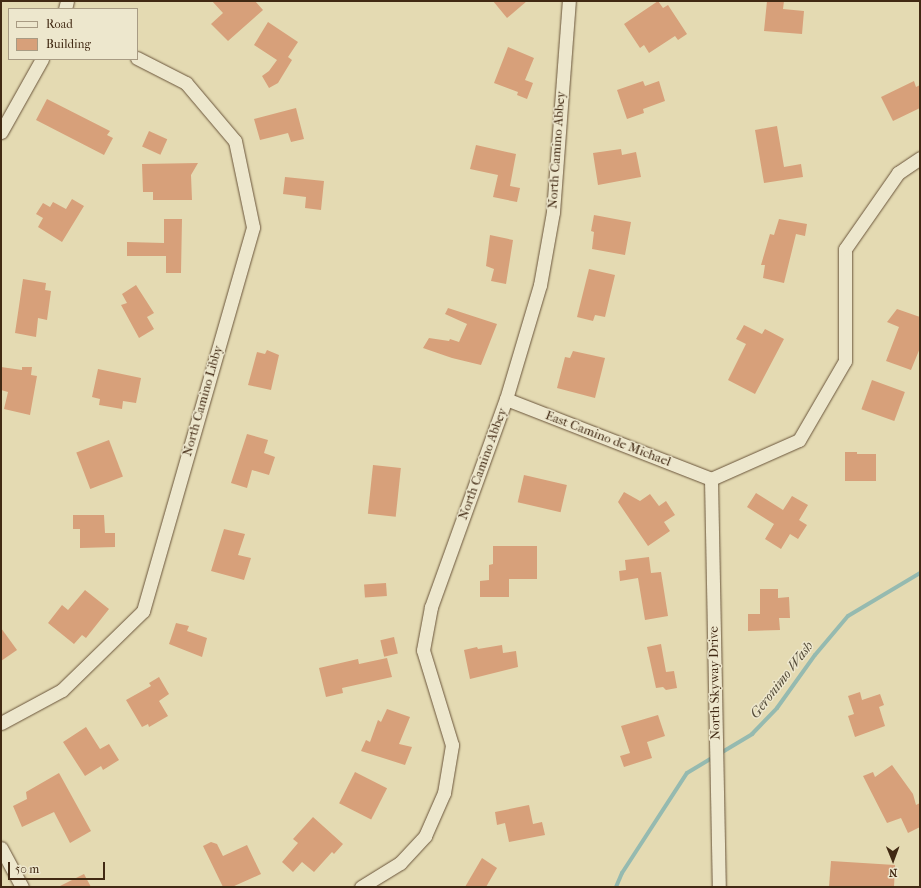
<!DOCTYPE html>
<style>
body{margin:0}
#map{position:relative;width:921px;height:888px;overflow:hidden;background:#e4dab2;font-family:"IM FELL French Canon",serif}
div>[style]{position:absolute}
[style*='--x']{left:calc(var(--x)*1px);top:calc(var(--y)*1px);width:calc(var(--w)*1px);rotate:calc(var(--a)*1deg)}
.stream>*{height:4px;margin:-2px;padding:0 2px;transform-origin:2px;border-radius:2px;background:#95bab0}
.building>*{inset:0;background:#d7a07a;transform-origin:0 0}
.roads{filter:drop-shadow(0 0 1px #6a553b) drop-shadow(0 0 1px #6a553b)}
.street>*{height:13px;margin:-6.5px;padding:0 6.5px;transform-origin:6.5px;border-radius:6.5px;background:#ede7cd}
span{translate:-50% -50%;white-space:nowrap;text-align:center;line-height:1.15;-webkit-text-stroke:3px #ede7cd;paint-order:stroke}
.street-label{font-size:13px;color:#412913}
.water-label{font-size:14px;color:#564d3a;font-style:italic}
.frame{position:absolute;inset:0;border:2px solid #412913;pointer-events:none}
.legend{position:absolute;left:8px;top:8px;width:130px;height:52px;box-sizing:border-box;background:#ede7cd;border:1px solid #a89b83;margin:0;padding:5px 7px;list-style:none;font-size:12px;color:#412913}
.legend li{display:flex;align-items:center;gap:8px;height:20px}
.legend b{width:20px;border:1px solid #a89b83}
.north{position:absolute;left:873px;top:840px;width:40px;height:40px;-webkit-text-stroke:3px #ede7cd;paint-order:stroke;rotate:179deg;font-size:11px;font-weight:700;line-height:16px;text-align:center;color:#412913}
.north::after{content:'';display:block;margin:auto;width:14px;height:18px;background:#412913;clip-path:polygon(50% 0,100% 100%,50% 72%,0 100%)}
.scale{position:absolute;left:8px;top:862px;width:97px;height:18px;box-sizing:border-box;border:2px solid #412913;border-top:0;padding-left:5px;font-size:12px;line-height:14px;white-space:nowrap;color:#412913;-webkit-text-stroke:3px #ede7cd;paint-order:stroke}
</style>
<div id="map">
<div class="stream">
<i style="--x:719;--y:754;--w:39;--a:-31"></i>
<i style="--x:752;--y:734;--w:36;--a:-46"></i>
<i style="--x:777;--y:708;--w:65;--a:-54.4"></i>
<i style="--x:815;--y:655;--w:51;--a:-49.8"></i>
<i style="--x:848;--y:616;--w:84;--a:-30.8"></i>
<i style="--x:616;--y:887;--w:15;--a:-67"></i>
<i style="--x:622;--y:873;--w:119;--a:-57"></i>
<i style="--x:687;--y:773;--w:31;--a:-31"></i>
</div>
<div class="building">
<i style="clip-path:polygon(212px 1px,255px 1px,263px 10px,228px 41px,211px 24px,223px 13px)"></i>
<i style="clip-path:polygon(493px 1px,527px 1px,507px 18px)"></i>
<i style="clip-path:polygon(658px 1px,663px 8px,668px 5px,687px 34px,678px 40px,675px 36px,649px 53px,644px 45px,640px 48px,624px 24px)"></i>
<i style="clip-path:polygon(767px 1px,784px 1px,783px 9px,804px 11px,802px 34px,764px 31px)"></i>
<i style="clip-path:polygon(268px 22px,298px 42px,288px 57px,292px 60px,278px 83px,269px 88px,262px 76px,269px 71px,277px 60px,254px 45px)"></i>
<i style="clip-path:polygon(508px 47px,534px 58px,525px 80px,533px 83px,527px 99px,517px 95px,518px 92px,494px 83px)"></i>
<i style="clip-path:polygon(643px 81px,645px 86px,659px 81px,665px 101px,643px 109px,644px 113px,627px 119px,617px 90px)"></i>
<i style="clip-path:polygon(914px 81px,916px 87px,920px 85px,920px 108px,893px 121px,881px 97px)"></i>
<i style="clip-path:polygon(47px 99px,110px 131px,107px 135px,113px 138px,104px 155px,36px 120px)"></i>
<i style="clip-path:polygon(296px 108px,304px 139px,291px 142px,288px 133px,260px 140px,254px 119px)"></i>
<i style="clip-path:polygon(777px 126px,784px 167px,801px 164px,803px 177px,764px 183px,755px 130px)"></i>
<i style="left:149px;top:131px;width:20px;height:17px;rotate:24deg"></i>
<i style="clip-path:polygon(476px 145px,516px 154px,510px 186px,520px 188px,517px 202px,493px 197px,498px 175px,470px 169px)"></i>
<i style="clip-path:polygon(621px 149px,622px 155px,636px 152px,641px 177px,598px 185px,593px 153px)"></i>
<i style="clip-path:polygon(198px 163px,191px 175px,192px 200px,153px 200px,153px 192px,143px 192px,142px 164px)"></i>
<i style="clip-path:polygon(285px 177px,324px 181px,321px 210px,305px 208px,306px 197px,283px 194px)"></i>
<i style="clip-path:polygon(72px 199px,84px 206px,62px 242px,38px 227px,43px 218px,36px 214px,43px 203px,50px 207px,53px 202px,66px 209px)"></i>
<i style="clip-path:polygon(594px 215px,631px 222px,625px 255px,592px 249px,594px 232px,591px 231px)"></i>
<i style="clip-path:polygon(164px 219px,182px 219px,181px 273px,166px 273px,166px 256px,127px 256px,127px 242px,164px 243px)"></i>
<i style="clip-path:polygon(779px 219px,807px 224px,805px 236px,796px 234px,784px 283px,763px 278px,765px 265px,761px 265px,770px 234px,774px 235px)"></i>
<i style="clip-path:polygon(490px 235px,513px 240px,506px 284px,491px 281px,494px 269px,486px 266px)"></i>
<i style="clip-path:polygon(589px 269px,615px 275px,605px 317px,595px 315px,593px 321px,577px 317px)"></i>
<i style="clip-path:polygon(23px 279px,46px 283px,45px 290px,51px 291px,47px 320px,38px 318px,36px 337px,15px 333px)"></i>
<i style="clip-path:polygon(136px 285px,154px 313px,147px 317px,154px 329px,139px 338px,121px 305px,127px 303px,122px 294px)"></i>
<i style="clip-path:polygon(448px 308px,497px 324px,481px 365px,452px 358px,423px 348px,429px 338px,449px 341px,450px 339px,459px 342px,467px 324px,445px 314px)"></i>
<i style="clip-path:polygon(897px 309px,920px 317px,920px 348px,911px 370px,886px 361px,899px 327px,887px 322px)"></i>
<i style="clip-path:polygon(744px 325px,762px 334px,765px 329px,784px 339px,755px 394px,728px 380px,746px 344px,736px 339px)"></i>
<i style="clip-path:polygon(267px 350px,279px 355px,271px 390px,248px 385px,257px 352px,265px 354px)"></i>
<i style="clip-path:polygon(573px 351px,605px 358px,595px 398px,557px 388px,565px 357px,570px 358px)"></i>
<i style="clip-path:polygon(1px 367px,22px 370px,22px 367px,32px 367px,31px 375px,37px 376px,30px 415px,4px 409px,8px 392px,1px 390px)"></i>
<i style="clip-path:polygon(98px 369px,141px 378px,136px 403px,123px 401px,122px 409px,99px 405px,100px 399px,92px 397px)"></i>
<i style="left:872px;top:380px;width:35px;height:31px;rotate:20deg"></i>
<i style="clip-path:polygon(247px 434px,268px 440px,264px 453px,275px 457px,269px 475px,252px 470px,247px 488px,231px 483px)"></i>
<i style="left:109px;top:440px;width:39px;height:35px;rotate:69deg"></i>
<i style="clip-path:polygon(845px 452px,857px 452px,857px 454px,876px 454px,876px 481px,845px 481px)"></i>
<i style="left:373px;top:465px;width:28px;height:49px;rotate:6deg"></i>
<i style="left:524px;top:475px;width:44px;height:28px;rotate:13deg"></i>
<i style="clip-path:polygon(624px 492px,640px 501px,650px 494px,659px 506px,666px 501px,675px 515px,664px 522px,670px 531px,648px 546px,618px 502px)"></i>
<i style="clip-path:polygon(756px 493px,783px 510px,792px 496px,808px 505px,799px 520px,807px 525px,798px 539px,790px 534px,781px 549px,765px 539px,774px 524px,747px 507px)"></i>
<i style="clip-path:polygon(73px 515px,104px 515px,105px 533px,115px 533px,115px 547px,80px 548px,80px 529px,73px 529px)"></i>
<i style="clip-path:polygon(224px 529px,245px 534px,238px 555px,251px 558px,244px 580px,211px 571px)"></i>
<i style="clip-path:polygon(493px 546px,537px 546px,537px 579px,509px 579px,509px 597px,480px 597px,480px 581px,489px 580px,489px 565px,493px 564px)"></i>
<i style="clip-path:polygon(649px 557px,651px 573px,661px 572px,668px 616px,645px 620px,638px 578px,620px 581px,619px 571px,626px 570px,625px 560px)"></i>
<i style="left:386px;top:583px;width:13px;height:22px;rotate:86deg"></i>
<i style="clip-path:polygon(760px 589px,778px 589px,778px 598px,789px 597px,790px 618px,779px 618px,780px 630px,748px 631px,748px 614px,760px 614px)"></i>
<i style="clip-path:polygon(85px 590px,109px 609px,86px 638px,82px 635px,74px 644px,48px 623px,62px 605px,68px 610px)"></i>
<i style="clip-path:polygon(176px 623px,189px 626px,187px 631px,207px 638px,202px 657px,169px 644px)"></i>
<i style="clip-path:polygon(1px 628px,17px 650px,1px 661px)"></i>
<i style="left:394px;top:637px;width:17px;height:14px;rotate:77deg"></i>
<i style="clip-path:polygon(661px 644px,666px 672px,674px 671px,677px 688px,666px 690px,663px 687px,656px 688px,647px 647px)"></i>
<i style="clip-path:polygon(502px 645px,503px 653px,516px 651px,518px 667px,470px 679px,464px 650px,477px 647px,478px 649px)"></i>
<i style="clip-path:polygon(387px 658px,392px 677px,342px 688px,343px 693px,326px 697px,319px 668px,358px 659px,359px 664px)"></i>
<i style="clip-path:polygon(159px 677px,169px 694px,159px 701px,168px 716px,149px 727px,148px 724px,142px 727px,126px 700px,151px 686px,149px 683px)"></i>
<i style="clip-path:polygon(860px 692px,862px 700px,880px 694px,884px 705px,879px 707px,885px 726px,855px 737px,848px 716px,854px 714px,848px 696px)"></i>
<i style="clip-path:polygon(387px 709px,410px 717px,399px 744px,412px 747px,405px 765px,361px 751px,366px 740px,370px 742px,378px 720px,381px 722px)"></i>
<i style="clip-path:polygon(658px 715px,665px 736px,647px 742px,652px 758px,624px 767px,620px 756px,630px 753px,621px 726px)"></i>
<i style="clip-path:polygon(86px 727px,100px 749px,109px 744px,119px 760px,103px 770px,101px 766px,85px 776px,63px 742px)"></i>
<i style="clip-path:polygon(892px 765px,913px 794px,916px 805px,920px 803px,920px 827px,908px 833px,901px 818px,887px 823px,863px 776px,873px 772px,875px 777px)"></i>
<i style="left:355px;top:772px;width:36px;height:35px;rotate:27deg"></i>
<i style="clip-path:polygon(59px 773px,91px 831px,70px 843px,54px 812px,22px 827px,13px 806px,27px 799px,26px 792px)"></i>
<i style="clip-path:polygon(529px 805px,533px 824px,542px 822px,545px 835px,509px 842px,505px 823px,497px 825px,495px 812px)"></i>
<i style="clip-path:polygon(313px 817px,343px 844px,334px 854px,332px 852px,314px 872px,302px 862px,293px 872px,282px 862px,298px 843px,293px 839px)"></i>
<i style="clip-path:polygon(211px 842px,217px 844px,223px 856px,247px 845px,261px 874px,232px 887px,223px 887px,203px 846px)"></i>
<i style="clip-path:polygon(482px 858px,497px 868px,486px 887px,465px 887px)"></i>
<i style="clip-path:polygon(831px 861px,895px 865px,894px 887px,829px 887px)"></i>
<i style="clip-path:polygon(84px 874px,91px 887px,58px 887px)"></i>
</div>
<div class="roads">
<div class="street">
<i style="--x:65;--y:9;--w:8;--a:-76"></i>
<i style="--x:1;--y:132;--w:84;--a:-60.7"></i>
<i style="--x:506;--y:399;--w:220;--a:21.3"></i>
<i style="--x:711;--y:479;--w:96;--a:-23.9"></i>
<i style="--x:799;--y:440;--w:91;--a:-59.8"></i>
<i style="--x:845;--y:361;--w:112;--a:-90"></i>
<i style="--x:845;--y:249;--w:93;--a:-55.1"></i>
<i style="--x:898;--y:173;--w:27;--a:-34"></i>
<i style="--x:711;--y:479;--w:408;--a:88.9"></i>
<i style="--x:1;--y:723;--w:69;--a:-28.4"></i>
<i style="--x:62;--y:690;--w:113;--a:-44.3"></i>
<i style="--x:143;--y:611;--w:399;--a:-74"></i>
<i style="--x:253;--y:227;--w:88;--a:-101.8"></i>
<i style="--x:235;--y:141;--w:76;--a:-130.2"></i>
<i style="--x:186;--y:83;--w:55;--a:-153"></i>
<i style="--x:1;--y:848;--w:44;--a:61.7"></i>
<i style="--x:361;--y:887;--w:46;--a:-31.6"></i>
<i style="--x:400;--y:863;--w:37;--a:-47"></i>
<i style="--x:425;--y:836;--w:47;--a:-66.2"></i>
<i style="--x:444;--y:793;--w:49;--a:-80.5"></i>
<i style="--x:452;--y:745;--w:99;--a:-107"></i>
<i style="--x:423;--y:650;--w:44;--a:-79.5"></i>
<i style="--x:431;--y:607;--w:221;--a:-70.2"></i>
<i style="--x:506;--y:399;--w:119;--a:-73.4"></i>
<i style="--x:540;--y:285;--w:74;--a:-79.9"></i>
<i style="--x:553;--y:212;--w:212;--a:-85.7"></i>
</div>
</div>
<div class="street-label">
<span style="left:557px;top:150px;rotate:-86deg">North Camino Abbey</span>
<span style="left:203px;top:401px;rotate:-74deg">North Camino Libby</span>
<span style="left:608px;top:439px;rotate:21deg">East Camino de Michael</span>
<span style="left:483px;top:464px;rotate:-70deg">North Camino Abbey</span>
<span style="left:715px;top:683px;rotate:-91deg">North Skyway Drive</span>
</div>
<div class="water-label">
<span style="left:782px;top:680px;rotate:-52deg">Geronimo Wash</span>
</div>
<div class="frame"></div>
<ul class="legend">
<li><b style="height:5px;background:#ede7cd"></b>Road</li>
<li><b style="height:11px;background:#d7a07a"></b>Building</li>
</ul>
<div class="north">N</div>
<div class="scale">50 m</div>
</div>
